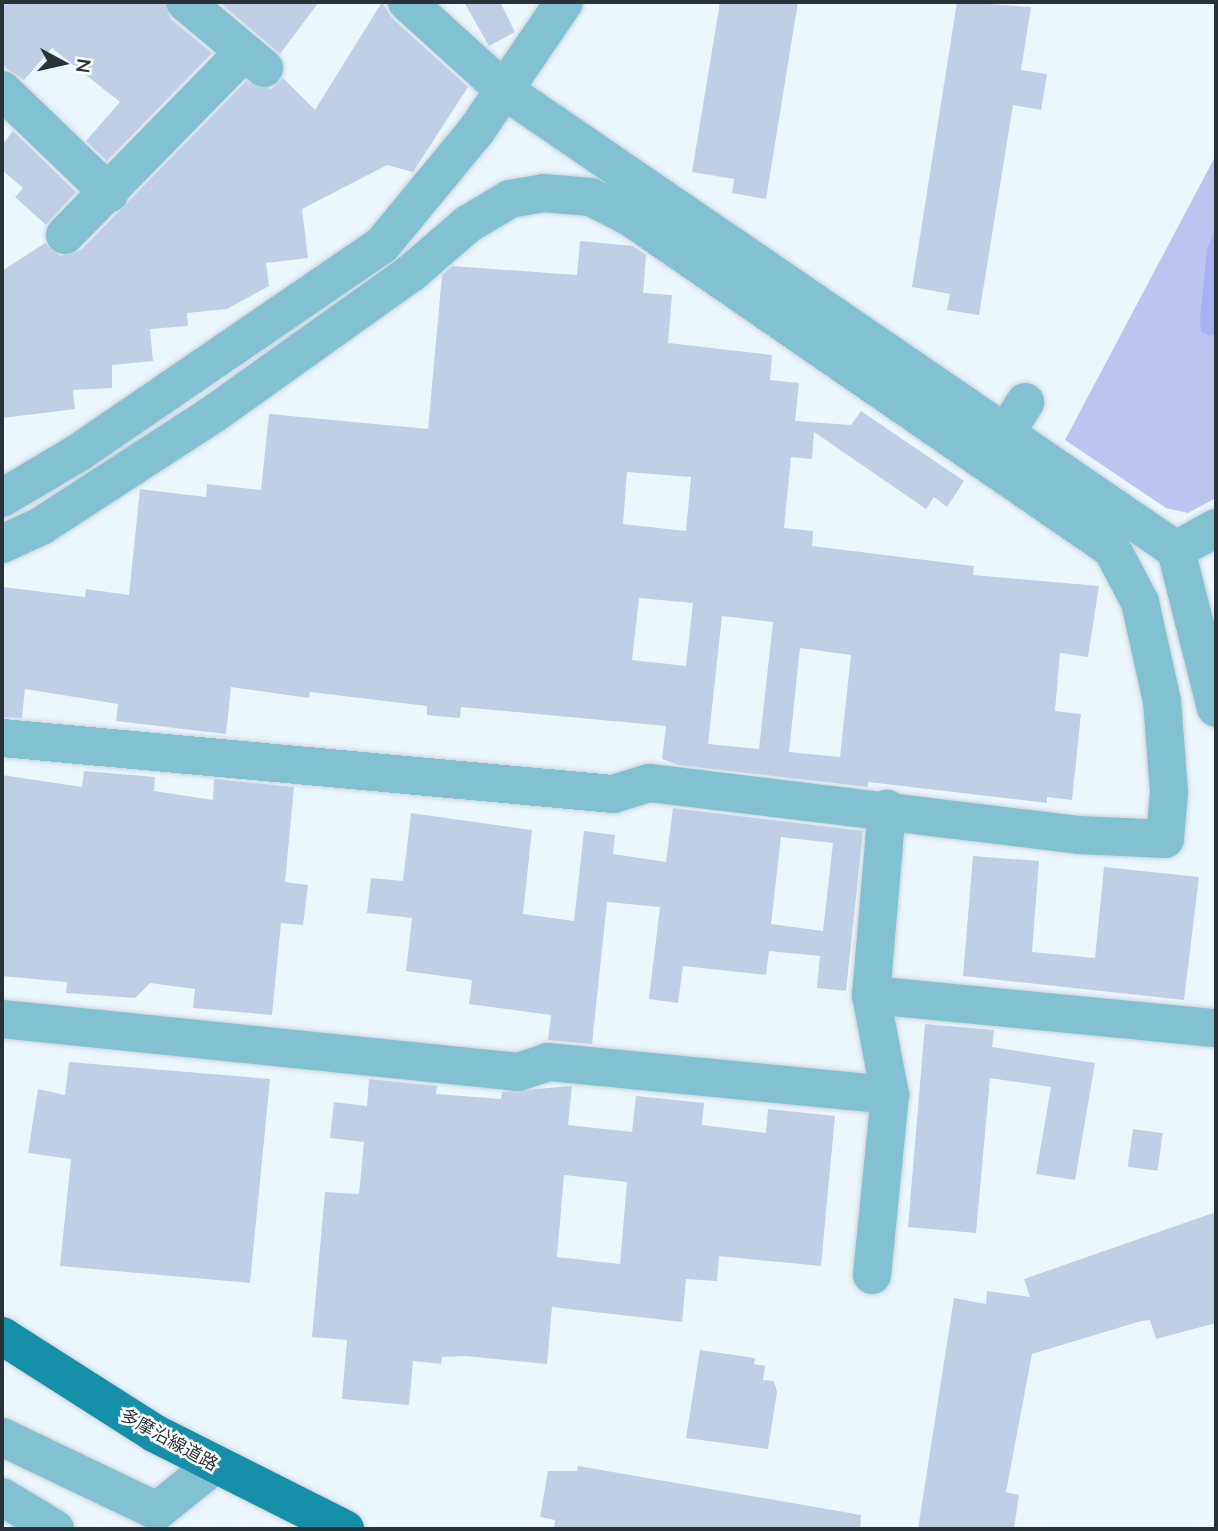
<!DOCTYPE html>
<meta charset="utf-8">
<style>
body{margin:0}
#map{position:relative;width:1218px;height:1531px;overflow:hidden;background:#ecf6fd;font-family:Mulish,"Noto Sans JP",sans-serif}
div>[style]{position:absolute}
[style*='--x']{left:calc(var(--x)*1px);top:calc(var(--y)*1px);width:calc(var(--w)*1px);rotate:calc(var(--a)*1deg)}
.green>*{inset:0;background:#bdc4f0}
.forest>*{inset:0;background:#a9b1f1}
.building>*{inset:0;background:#c0cfe6;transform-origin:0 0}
.roads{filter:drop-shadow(0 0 2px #c9d3da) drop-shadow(0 0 2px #c9d3da)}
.minor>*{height:38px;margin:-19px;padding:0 19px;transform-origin:19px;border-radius:19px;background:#82c1d2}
.major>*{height:38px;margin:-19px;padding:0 19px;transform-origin:19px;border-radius:19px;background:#168fa8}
span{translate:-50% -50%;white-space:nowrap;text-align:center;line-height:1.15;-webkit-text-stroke:5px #fff;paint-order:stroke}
.street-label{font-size:18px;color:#293239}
.frame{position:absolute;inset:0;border:4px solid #293239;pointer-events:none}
.north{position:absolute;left:28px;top:28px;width:70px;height:70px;-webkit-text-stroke:5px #fff;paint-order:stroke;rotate:98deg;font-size:19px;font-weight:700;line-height:28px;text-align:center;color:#293239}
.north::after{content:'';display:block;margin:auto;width:24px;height:32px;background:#293239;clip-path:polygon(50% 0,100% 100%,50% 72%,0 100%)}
</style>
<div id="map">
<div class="green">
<i style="clip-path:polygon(1216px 155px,1216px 498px,1188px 513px,1166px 508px,1065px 440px)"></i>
</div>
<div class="forest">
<i style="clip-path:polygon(1216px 228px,1216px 333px,1210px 336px,1201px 332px,1200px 320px,1207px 249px)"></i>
</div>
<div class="building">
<i style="clip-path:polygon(2px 2px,164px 2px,171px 19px,212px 53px,107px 161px,86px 141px,120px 102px,52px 48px,24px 80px,7px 69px,2px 63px)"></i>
<i style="clip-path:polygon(219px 2px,319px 2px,280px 54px)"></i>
<i style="clip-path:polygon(382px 2px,392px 18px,468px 87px,413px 172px,387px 165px,302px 209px,308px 258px,266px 263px,269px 286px,227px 309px,187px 313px,188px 326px,150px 329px,153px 361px,112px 365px,112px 388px,73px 390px,75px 409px,2px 418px,2px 271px,45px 243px,60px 256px,81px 250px,246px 81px,271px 89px,283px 78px,315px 110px)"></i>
<i style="clip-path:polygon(464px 2px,500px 2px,515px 32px,489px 46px)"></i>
<i style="clip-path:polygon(720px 2px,798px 2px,766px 199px,732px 193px,734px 179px,692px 172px)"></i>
<i style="clip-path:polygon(957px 2px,1031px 7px,1021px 70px,1047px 74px,1041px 110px,1013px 105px,979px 315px,947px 310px,950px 294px,912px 287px)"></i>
<i style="clip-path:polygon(13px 131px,76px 192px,46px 225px,15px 197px,23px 188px,2px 170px,2px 145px)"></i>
<i style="clip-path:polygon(evenodd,580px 241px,633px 246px,646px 255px,643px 293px,672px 295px,668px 343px,772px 355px,770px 380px,799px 383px,795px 421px,851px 425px,861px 411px,964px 481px,947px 507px,934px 497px,926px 509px,814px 432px,812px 459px,791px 457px,784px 528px,813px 531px,812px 546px,974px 566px,973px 575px,1099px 586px,1088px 657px,1060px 653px,1055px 711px,1081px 714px,1072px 800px,1047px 797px,1047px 803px,868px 782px,868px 787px,678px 765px,662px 759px,666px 726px,461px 707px,460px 718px,427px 715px,427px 706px,310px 692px,309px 698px,231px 687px,226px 734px,116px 721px,118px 704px,25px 689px,22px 718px,2px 717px,2px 587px,85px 597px,86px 589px,129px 595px,140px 489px,206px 497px,207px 484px,261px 490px,269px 414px,428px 429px,442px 275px,452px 266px,577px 275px,580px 241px,627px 472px,691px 477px,686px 531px,623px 524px,627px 472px,580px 241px,639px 598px,693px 603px,686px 666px,632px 660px,639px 598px,580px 241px,722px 616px,773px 622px,759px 749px,708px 744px,722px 616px,580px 241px,800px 648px,851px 655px,840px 757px,789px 752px,800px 648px)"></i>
<i style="clip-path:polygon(84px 771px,155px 777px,154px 791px,213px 800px,214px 779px,294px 787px,285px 882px,308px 885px,303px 925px,281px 923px,272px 1015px,193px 1008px,195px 989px,150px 983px,135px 998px,66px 993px,67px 982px,2px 976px,2px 775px,82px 787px)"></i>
<i style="clip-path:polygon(evenodd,673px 808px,863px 831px,846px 991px,817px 988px,820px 956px,769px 951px,766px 975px,683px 966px,678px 1003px,649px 999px,660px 907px,607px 902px,592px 1044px,548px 1040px,551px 1015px,469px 1004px,472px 980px,406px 971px,412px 918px,367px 913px,371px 878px,403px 881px,411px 813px,532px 830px,523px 914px,574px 921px,584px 831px,615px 835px,613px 854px,666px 862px,673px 808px,781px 837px,833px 843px,823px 931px,771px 924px,781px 837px)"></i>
<i style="clip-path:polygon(973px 856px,1039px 861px,1032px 952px,1095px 958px,1104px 867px,1199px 877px,1184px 1000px,963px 976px)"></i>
<i style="clip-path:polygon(925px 1024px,994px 1030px,992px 1047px,1095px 1063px,1075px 1180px,1036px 1174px,1051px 1087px,990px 1078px,976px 1233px,908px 1227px)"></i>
<i style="clip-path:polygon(69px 1062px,270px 1079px,250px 1283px,60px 1266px,71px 1159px,28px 1153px,38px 1089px,65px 1095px)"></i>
<i style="clip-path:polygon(evenodd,369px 1079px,437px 1086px,436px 1094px,501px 1099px,502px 1092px,572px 1086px,568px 1125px,632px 1132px,636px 1096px,704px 1103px,702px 1125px,766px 1133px,768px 1109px,835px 1116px,821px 1266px,719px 1256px,717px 1281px,686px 1279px,682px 1322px,552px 1307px,547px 1364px,465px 1356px,442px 1357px,441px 1364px,413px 1361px,409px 1405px,342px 1399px,347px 1340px,312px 1337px,325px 1192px,359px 1194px,364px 1142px,330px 1138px,334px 1102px,367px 1106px,369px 1079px,564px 1175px,627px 1182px,620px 1264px,557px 1257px,564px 1175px)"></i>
<i style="left:1133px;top:1129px;width:30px;height:38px;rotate:8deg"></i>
<i style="clip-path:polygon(1216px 1212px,1216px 1323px,1156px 1339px,1150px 1320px,1141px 1321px,1032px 1354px,1006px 1492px,1019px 1495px,1014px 1529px,918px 1529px,954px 1298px,986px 1304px,987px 1291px,1030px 1297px,1024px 1279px)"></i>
<i style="clip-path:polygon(700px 1350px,755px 1358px,754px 1364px,765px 1366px,763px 1380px,774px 1381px,777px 1392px,768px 1449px,686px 1438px)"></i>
<i style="clip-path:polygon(578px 1466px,861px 1515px,860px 1529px,554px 1529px,555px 1520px,540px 1517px,548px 1471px,577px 1471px)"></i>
</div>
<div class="roads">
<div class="minor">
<i style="--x:185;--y:2;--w:103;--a:39.9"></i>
<i style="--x:407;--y:2;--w:131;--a:42.2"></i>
<i style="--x:504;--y:90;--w:814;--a:34.39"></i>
<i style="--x:2;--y:90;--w:149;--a:43.9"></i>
<i style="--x:65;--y:235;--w:256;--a:-45.6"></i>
<i style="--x:1004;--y:436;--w:40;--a:-58"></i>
<i style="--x:2;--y:498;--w:88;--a:-30.6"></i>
<i style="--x:78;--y:453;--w:368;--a:-34.4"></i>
<i style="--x:382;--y:245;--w:148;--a:-50.5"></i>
<i style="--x:476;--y:131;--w:156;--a:-55.7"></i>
<i style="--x:1216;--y:528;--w:46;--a:151.2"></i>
<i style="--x:1176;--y:550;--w:163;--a:75.8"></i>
<i style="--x:2;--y:544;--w:43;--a:-24.8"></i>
<i style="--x:41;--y:526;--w:204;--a:-33"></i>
<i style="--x:212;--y:415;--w:243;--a:-35.5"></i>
<i style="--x:410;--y:274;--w:77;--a:-40.8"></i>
<i style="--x:468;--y:224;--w:49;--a:-30.8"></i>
<i style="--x:510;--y:199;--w:34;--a:-10"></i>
<i style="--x:543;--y:193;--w:48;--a:4.8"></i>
<i style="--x:591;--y:197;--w:44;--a:27.1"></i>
<i style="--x:630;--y:217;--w:585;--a:34.56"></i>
<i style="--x:1112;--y:549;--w:60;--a:62.2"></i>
<i style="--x:1140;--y:602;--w:101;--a:77.5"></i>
<i style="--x:1162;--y:701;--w:91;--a:85.6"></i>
<i style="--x:1169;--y:792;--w:47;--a:94.9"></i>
<i style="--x:1165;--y:839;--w:86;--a:-177.3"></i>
<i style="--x:1079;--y:835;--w:433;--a:-173.1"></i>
<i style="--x:649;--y:783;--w:38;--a:163"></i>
<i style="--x:613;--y:794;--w:614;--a:-174.76"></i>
<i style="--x:871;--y:995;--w:347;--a:5.5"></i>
<i style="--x:2;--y:1019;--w:519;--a:5.86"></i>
<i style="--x:518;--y:1072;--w:32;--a:-18"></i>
<i style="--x:548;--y:1062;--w:344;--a:5.5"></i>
<i style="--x:872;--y:1275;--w:181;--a:-84.3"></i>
<i style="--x:890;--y:1095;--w:102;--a:-100.8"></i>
<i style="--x:871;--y:995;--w:187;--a:-85.1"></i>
<i style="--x:2;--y:1437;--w:172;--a:25.5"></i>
<i style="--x:157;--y:1511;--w:72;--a:-38.8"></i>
<i style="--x:2;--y:1497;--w:62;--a:31.1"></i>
</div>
<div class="major">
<i style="--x:2;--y:1336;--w:180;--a:32.5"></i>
<i style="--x:154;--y:1433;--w:214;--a:26.7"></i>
</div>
</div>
<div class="street-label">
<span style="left:169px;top:1440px;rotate:29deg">多摩沿線道路</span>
</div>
<div class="frame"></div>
<div class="north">N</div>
</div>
